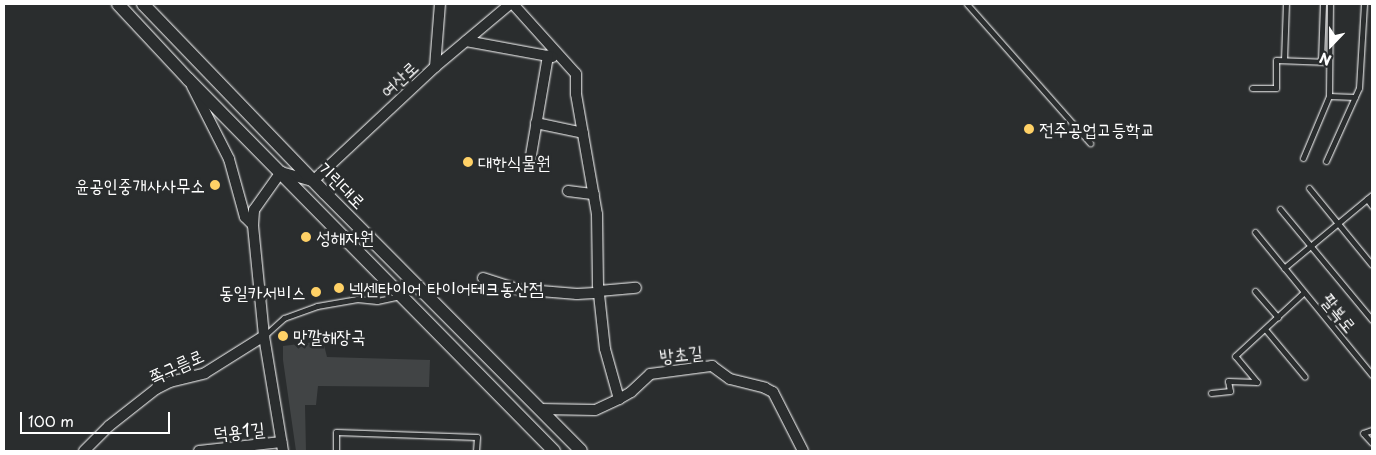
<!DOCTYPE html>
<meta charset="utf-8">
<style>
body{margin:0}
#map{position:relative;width:1376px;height:455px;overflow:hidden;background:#2a2d2e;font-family:"Playpen Sans","Poor Story",sans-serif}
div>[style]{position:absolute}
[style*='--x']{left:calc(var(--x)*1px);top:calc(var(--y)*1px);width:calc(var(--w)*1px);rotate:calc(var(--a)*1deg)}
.green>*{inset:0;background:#414445}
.roads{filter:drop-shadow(0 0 1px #fff) drop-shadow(0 0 1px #fff)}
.service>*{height:5px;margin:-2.5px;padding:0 2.5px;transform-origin:2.5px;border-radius:2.5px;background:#2a2d2e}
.minor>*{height:10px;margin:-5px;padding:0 5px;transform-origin:5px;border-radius:5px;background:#2a2d2e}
.tertiary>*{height:12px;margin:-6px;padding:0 6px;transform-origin:6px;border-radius:6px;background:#2a2d2e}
.dots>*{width:14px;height:14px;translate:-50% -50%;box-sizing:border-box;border:2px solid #2a2d2e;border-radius:50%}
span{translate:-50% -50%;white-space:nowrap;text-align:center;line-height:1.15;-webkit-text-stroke:5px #2a2d2e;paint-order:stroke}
.street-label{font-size:18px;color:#fff}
.poi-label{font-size:18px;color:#fff}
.left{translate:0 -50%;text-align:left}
.right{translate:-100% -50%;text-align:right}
.frame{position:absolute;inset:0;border:5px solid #fff;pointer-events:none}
.north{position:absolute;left:1306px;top:20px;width:50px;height:50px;-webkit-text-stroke:4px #2a2d2e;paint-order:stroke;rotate:202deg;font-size:14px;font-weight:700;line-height:20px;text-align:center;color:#fff}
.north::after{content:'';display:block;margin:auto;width:18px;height:22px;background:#fff;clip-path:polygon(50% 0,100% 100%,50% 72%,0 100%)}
.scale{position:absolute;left:20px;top:412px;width:150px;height:22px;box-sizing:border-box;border:2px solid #fff;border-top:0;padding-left:6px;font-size:15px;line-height:18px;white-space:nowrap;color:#fff;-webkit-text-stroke:4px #2a2d2e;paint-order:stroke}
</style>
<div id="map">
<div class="green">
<i style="clip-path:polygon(323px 341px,327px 357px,430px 360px,429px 387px,318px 386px,316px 405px,305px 405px,306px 451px,296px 451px,283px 360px,283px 346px)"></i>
</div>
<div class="roads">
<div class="service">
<i style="--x:967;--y:4;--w:186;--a:48.5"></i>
<i style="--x:1284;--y:60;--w:56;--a:-88"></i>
<i style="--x:1321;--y:61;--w:57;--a:-88"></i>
<i style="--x:1252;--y:88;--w:24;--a:0"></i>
<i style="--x:1276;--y:88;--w:28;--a:-90"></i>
<i style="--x:1276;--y:60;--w:53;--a:2.2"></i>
<i style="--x:1329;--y:96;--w:26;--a:2"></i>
<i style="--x:1303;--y:158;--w:67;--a:-67.2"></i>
<i style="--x:1329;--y:96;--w:92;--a:-89.4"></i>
<i style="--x:1326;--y:161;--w:80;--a:-65.7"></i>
<i style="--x:1359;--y:88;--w:84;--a:-86.6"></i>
<i style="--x:1309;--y:188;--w:99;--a:50.7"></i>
<i style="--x:1367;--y:199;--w:9;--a:54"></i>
<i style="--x:1280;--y:209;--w:144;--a:50.3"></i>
<i style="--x:1255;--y:232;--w:185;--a:50.7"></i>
<i style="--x:1284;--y:268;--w:114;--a:-39.7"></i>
<i style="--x:1255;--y:291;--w:35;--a:49"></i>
<i style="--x:1265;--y:329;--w:62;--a:50.2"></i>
<i style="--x:264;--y:336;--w:27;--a:-42"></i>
<i style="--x:284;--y:318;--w:35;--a:-20"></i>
<i style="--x:317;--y:306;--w:41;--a:-9.9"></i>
<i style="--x:357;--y:299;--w:20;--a:6"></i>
<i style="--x:377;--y:301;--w:25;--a:-12"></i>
<i style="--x:1211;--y:393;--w:19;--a:-6"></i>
<i style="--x:1230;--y:391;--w:10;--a:-101"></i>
<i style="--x:1228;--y:381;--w:29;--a:2"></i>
<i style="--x:1257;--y:382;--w:34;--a:-130"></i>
<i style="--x:1235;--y:356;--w:94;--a:-42.8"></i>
<i style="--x:1372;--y:430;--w:9;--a:162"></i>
<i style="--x:1363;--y:433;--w:13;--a:48"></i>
<i style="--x:336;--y:451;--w:19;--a:-90"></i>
<i style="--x:336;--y:432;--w:141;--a:2"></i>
<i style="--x:477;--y:437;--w:14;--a:94"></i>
</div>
<div class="minor">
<i style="--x:513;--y:4;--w:94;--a:48"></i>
<i style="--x:576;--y:74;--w:20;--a:90"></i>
<i style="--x:576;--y:94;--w:122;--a:80.1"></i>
<i style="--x:597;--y:214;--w:71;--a:89.2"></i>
<i style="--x:598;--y:285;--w:64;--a:83.8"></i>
<i style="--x:605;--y:349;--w:52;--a:74.4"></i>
<i style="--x:619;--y:399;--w:26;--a:155"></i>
<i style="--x:595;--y:410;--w:55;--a:-179"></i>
<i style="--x:466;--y:41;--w:88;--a:10.4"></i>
<i style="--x:435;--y:67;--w:63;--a:-85.5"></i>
<i style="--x:192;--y:86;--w:82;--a:63.1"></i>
<i style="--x:229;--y:159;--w:60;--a:74.6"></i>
<i style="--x:245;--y:217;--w:11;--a:45"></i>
<i style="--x:536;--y:123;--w:48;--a:12"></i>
<i style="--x:529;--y:167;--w:113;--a:-80.3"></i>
<i style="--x:568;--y:191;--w:26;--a:7"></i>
<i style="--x:483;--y:278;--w:35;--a:18"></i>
<i style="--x:516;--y:289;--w:61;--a:4.7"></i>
<i style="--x:577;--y:294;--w:22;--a:-3"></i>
<i style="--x:599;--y:291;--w:37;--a:-5"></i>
<i style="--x:619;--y:399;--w:14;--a:-30"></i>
<i style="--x:631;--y:392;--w:26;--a:-43"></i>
<i style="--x:650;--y:374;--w:63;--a:-7.4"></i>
<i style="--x:712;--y:366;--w:22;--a:36"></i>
<i style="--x:730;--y:379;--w:36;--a:14"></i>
<i style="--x:765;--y:388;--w:9;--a:27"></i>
<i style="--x:773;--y:392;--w:66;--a:63"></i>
<i style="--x:84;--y:451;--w:35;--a:-45"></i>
<i style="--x:109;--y:426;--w:60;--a:-38.2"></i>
<i style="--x:156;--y:389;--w:16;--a:-27"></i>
<i style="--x:170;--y:382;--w:36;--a:-14"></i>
<i style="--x:205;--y:373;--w:70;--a:-32.1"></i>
<i style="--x:199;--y:451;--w:83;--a:-6.2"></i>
<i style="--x:283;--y:451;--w:117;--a:-99.4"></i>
<i style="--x:264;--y:336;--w:112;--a:-95.7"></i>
<i style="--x:253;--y:225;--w:15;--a:-86"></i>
<i style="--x:254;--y:210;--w:47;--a:-54.6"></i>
<i style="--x:281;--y:172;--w:33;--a:16"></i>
<i style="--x:313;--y:181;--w:167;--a:-43.1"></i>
<i style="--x:435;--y:67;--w:98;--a:-40"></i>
</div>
<div class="tertiary">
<i style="--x:118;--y:4;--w:103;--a:47"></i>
<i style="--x:188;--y:79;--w:522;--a:45.47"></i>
<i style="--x:143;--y:4;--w:262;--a:46.1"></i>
<i style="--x:325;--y:193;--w:363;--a:45.2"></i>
</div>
</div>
<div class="dots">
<i style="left:1029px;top:129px;background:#ffd166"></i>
<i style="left:468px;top:162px;background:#ffd166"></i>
<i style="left:215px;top:185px;background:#ffd166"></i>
<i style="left:306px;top:237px;background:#ffd166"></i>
<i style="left:339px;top:288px;background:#ffd166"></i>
<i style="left:316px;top:292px;background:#ffd166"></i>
<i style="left:283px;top:336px;background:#ffd166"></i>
</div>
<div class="street-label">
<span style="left:399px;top:79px;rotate:-43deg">여산로</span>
<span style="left:342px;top:185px;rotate:45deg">기린대로</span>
<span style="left:1339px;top:313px;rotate:51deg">팔복로</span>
<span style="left:681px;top:354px;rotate:-6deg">방초길</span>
<span style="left:176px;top:366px;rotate:-24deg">쪽구름로</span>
<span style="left:239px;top:431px;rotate:-6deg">덕용1길</span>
</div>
<div class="poi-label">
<span class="left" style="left:1039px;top:129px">전주공업고등학교</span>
<span class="left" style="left:478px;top:162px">대한식물원</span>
<span class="right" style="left:205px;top:185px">윤공인중개사사무소</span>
<span class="left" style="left:316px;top:237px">성해자원</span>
<span class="left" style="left:349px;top:288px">넥센타이어 타이어테크동산점</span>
<span class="right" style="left:306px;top:292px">동일카서비스</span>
<span class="left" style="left:293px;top:336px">맛깔해장국</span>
</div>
<div class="frame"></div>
<div class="north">N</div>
<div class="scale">100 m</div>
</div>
